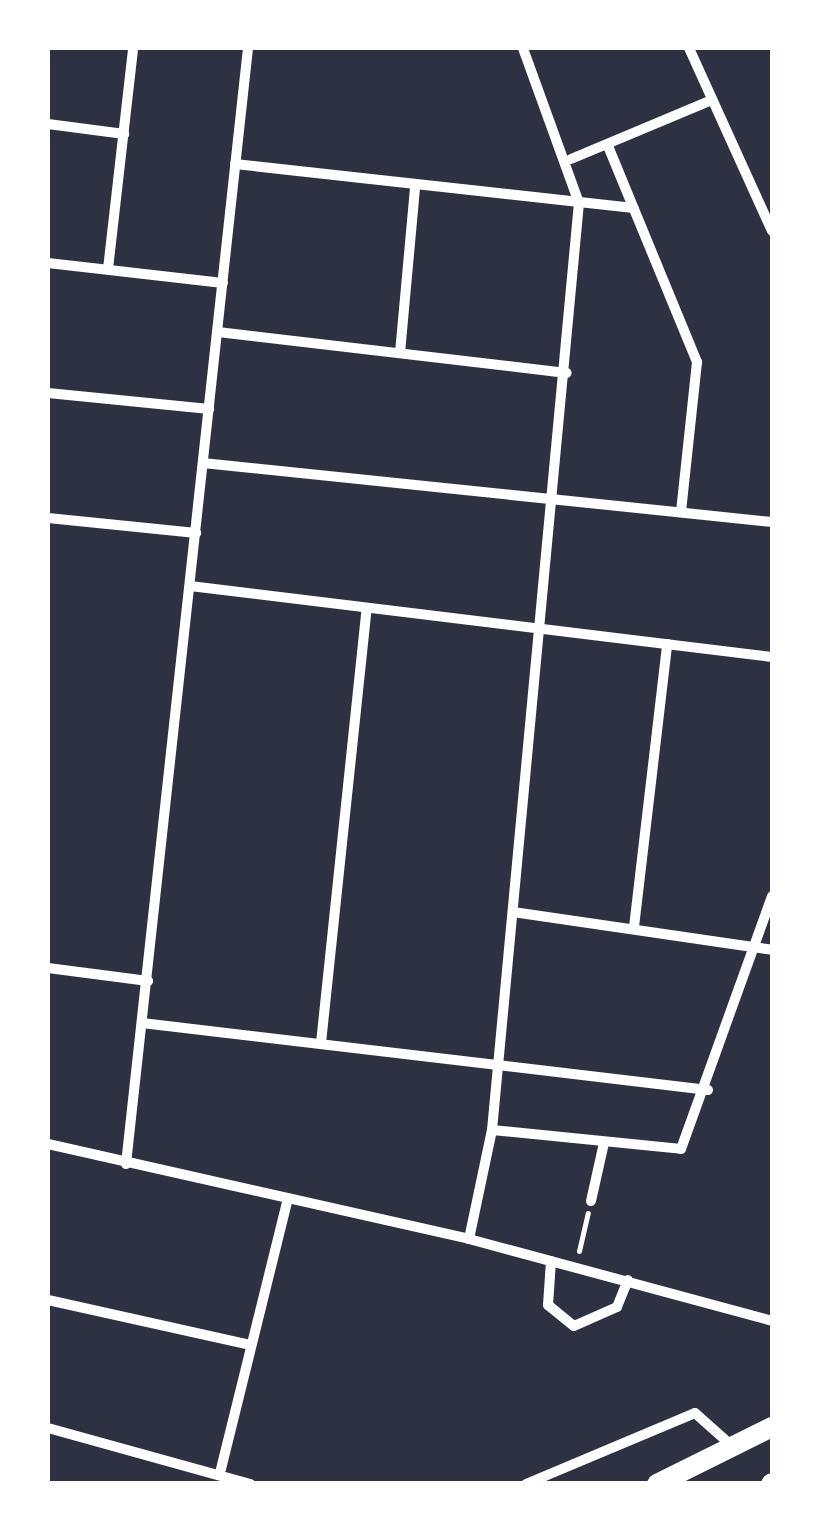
<!DOCTYPE html>
<style>
body{margin:0}
#map{position:relative;width:820px;height:1531px;overflow:hidden;background:#2d3142;font-family:"Noto Sans",sans-serif}
div>[style]{position:absolute}
[style*='--x']{left:calc(var(--x)*1px);top:calc(var(--y)*1px);width:calc(var(--w)*1px);rotate:calc(var(--a)*1deg)}
.path>*{height:5px;margin:-2.5px;padding:0 2.5px;transform-origin:2.5px;border-radius:2.5px;background:#fff}
.minor>*{height:10px;margin:-5px;padding:0 5px;transform-origin:5px;border-radius:5px;background:#fff}
.primary>*{height:20px;margin:-10px;padding:0 10px;transform-origin:10px;border-radius:10px;background:#fff}
span{translate:-50% -50%;white-space:nowrap;text-align:center;line-height:1.15;-webkit-text-stroke:10px #fff;paint-order:stroke}
.frame{position:absolute;inset:0;border:50px solid #fff;pointer-events:none}
</style>
<div id="map">
<div class="path">
<i style="--x:579;--y:1251;--w:39;--a:-77"></i>
</div>
<div class="minor">
<i style="--x:689;--y:48;--w:201;--a:65.6"></i>
<i style="--x:48;--y:124;--w:77;--a:7.5"></i>
<i style="--x:608;--y:146;--w:234;--a:67.6"></i>
<i style="--x:697;--y:362;--w:151;--a:96.1"></i>
<i style="--x:571;--y:159;--w:153;--a:-22.7"></i>
<i style="--x:235;--y:164;--w:401;--a:6.3"></i>
<i style="--x:48;--y:263;--w:176;--a:6.5"></i>
<i style="--x:108;--y:269;--w:222;--a:-83.5"></i>
<i style="--x:218;--y:332;--w:351;--a:6.7"></i>
<i style="--x:400;--y:353;--w:167;--a:-84.8"></i>
<i style="--x:48;--y:393;--w:162;--a:5.7"></i>
<i style="--x:203;--y:463;--w:572;--a:5.92"></i>
<i style="--x:48;--y:518;--w:149;--a:5.8"></i>
<i style="--x:190;--y:586;--w:586;--a:6.96"></i>
<i style="--x:513;--y:912;--w:262;--a:8.3"></i>
<i style="--x:634;--y:927;--w:285;--a:-83.3"></i>
<i style="--x:48;--y:968;--w:101;--a:7.4"></i>
<i style="--x:142;--y:1023;--w:570;--a:6.75"></i>
<i style="--x:321;--y:1043;--w:437;--a:-84"></i>
<i style="--x:492;--y:1130;--w:190;--a:5.7"></i>
<i style="--x:681;--y:1149;--w:269;--a:-70.2"></i>
<i style="--x:48;--y:1144;--w:432;--a:12.7"></i>
<i style="--x:469;--y:1239;--w:314;--a:15.1"></i>
<i style="--x:126;--y:1164;--w:1123;--a:-83.76"></i>
<i style="--x:591;--y:1201;--w:59;--a:-77.4"></i>
<i style="--x:469;--y:1239;--w:111;--a:-78.1"></i>
<i style="--x:492;--y:1130;--w:931;--a:-84.64"></i>
<i style="--x:579;--y:203;--w:165;--a:-109.9"></i>
<i style="--x:551;--y:1261;--w:44;--a:93.9"></i>
<i style="--x:548;--y:1305;--w:33;--a:39"></i>
<i style="--x:574;--y:1326;--w:47;--a:-23.8"></i>
<i style="--x:617;--y:1307;--w:29;--a:-68"></i>
<i style="--x:48;--y:1300;--w:208;--a:12.5"></i>
<i style="--x:48;--y:1428;--w:210;--a:15.5"></i>
<i style="--x:221;--y:1469;--w:279;--a:-76.1"></i>
<i style="--x:526;--y:1484;--w:183;--a:-22.8"></i>
<i style="--x:695;--y:1413;--w:50;--a:41.7"></i>
</div>
<div class="primary">
<i style="--x:657;--y:1484;--w:128;--a:-26.4"></i>
<i style="--x:771;--y:1484;--w:1;--a:-45"></i>
</div>
<div class="frame"></div>
</div>
